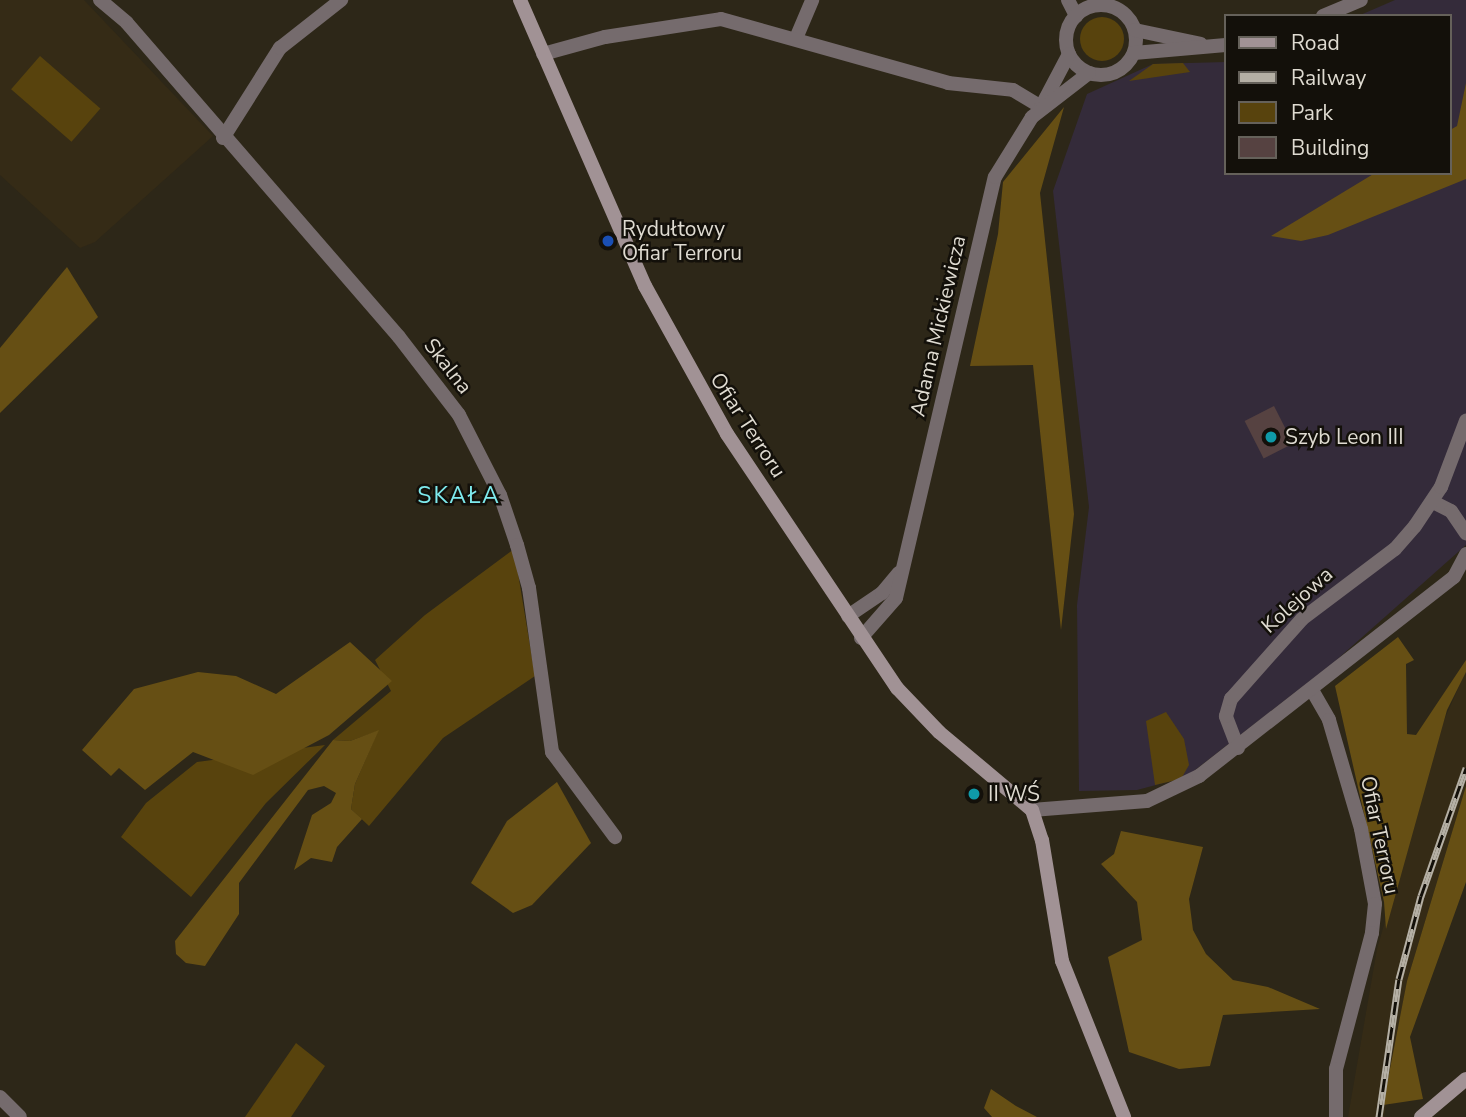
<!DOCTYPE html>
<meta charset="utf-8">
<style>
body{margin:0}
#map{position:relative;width:1466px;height:1117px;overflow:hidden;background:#2d2718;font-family:"Nunito Sans",sans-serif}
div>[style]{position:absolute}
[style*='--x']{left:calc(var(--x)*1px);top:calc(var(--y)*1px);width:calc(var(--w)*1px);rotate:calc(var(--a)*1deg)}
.built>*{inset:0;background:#352b16}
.industrial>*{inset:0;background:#342b3a}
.green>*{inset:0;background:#58430d;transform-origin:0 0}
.round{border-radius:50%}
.forest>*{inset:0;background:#664f14}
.building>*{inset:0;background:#564241;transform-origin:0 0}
.street>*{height:14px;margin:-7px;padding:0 7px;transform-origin:7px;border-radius:7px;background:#756b6d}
.street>.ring{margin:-7px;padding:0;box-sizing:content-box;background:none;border:14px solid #756b6d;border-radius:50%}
.secondary>*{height:14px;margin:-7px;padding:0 7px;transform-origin:7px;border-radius:7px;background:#a19295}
.rail>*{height:7px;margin-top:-3.5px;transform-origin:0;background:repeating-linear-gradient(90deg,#13100a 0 13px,#b5b0a5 0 26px);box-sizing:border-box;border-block:2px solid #b5b0a5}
.dots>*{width:19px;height:19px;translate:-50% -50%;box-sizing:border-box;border:4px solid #13100a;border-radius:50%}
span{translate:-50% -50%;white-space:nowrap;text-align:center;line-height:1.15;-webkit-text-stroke:5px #13100a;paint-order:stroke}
.poi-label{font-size:21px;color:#dfdbd1}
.left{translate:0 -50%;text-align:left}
.street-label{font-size:21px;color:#dfdbd1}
.neighbourhood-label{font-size:23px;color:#7eeaed;letter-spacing:2px}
.legend{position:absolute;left:1224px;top:14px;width:228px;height:161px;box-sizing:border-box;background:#13100a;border:2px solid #65615a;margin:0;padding:9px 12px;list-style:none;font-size:21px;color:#dfdbd1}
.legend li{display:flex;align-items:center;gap:14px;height:35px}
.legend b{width:35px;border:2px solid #65615a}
</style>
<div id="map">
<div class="built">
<i style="clip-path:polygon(0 0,84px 0,213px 136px,95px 242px,80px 248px,0 175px)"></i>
<i style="clip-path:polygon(1466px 671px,1466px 786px,1407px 981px,1384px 1117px,1348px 1117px,1377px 949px,1441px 727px)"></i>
</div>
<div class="industrial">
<i style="clip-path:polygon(1395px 0,1466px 0,1466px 545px,1333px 663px,1186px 777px,1137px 790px,1079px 791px,1077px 605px,1089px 507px,1053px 191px,1087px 94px,1153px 64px,1226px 62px,1226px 173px,1450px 173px,1450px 16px,1358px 16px)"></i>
</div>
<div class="green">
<i class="round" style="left:1080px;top:17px;width:44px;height:44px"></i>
<i style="left:40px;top:56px;width:80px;height:44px;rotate:41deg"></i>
<i style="clip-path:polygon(1183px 63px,1190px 72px,1129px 81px,1153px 64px)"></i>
<i style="clip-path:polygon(514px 549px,535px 676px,443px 738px,369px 826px,351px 809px,355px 784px,378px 731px,350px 741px,333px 740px,391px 691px,375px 660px,425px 615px)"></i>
<i style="clip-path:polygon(1166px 712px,1184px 739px,1189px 765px,1181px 779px,1155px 785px,1146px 721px)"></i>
<i style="clip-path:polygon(325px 745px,266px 803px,191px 897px,121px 837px,146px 803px,197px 762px)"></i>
<i style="clip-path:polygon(296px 1043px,325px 1066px,291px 1117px,245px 1117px)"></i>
</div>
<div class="forest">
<i style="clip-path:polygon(1466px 83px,1466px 179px,1328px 235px,1301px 241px,1271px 236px,1375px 173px,1450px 173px,1450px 130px,1457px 126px)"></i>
<i style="clip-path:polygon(1064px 107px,1040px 193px,1074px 514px,1061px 630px,1033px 365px,970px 366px,998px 234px,1003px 182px)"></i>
<i style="clip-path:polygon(67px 267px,98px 317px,0 413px,0 348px)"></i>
<i style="clip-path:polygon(1398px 637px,1414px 660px,1406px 664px,1407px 734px,1416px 735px,1466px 660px,1466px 672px,1447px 710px,1386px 929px,1384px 902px,1335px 686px)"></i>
<i style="clip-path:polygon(350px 642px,392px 681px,329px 735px,253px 775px,193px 752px,145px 790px,119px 768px,111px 776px,82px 750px,134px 689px,198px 672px,236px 676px,276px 694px)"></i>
<i style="clip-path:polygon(379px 730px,355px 784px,351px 809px,362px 819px,337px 847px,332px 862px,311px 858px,294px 870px,312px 815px,331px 803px,336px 793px,324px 786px,308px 790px,239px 883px,239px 914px,205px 966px,186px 963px,176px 954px,175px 941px,333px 740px,350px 741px)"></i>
<i style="clip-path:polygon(557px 782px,591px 843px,532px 905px,513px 913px,471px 883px,507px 821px)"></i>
<i style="clip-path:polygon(1466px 786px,1466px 882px,1410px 1037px,1423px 1099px,1383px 1105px,1407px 981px)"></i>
<i style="clip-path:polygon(1121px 831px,1203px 847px,1189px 899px,1193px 930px,1206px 954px,1233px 980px,1268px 987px,1320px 1009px,1223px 1015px,1210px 1066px,1179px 1069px,1129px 1052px,1108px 957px,1142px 940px,1137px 902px,1101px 864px,1114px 854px)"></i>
<i style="clip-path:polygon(991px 1089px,1016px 1106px,1037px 1117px,992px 1117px,984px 1108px)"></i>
</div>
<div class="building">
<i style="left:1274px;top:406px;width:42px;height:33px;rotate:63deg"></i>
</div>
<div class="street">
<i style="--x:100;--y:0;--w:35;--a:40"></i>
<i style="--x:127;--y:23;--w:415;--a:49.1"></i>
<i style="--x:399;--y:337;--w:98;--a:52.4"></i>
<i style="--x:459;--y:415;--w:90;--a:62.9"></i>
<i style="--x:500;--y:495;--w:53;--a:71.2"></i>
<i style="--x:517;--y:545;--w:45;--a:74.4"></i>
<i style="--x:529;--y:588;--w:166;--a:82"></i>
<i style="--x:552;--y:752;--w:106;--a:53.5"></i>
<i style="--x:1068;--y:0;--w:18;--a:63"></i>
<i class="ring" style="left:1066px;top:5px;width:56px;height:56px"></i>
<i style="--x:1323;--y:16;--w:41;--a:-22.8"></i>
<i style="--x:1135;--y:30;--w:67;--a:12"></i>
<i style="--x:797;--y:36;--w:39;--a:-67"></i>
<i style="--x:1134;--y:53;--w:92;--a:-5"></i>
<i style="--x:543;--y:54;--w:64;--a:-15.3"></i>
<i style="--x:605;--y:37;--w:117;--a:-8.8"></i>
<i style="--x:721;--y:19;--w:236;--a:15.7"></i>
<i style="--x:948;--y:83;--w:65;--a:6.1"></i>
<i style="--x:1013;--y:90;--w:33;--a:31"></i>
<i style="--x:1041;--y:107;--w:60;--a:-62.2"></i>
<i style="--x:223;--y:138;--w:107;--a:-57.7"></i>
<i style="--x:280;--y:48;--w:78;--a:-38.2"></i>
<i style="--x:1433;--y:502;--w:20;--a:27"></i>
<i style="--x:1451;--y:511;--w:27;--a:56"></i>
<i style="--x:848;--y:616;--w:41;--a:-34.1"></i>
<i style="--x:882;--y:593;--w:26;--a:-50"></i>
<i style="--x:861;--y:638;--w:53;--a:-48.8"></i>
<i style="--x:896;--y:598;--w:432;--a:-76.8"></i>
<i style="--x:995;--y:177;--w:70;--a:-58.3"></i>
<i style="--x:1032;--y:117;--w:72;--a:-37.7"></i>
<i style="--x:1312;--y:690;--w:34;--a:60"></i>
<i style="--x:1329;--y:720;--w:114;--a:73.6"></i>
<i style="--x:1361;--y:829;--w:76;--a:79.4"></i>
<i style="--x:1375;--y:904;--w:29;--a:96"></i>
<i style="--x:1372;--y:933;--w:141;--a:104.8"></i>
<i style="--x:1336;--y:1069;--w:48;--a:90"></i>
<i style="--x:1238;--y:748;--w:34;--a:-111"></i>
<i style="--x:1226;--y:716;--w:18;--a:-74"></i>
<i style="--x:1231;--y:699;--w:107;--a:-48.4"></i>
<i style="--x:1302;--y:619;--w:116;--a:-37"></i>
<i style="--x:1395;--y:549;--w:30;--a:-49"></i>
<i style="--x:1415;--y:526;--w:47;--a:-56.3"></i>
<i style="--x:1441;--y:487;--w:71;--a:-69.3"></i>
<i style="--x:1032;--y:810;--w:115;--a:-4.5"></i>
<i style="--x:1147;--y:801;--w:58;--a:-25.7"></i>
<i style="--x:1199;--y:776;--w:323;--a:-38"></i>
<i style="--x:1454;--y:577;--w:26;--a:-62"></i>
<i style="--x:0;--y:1097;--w:28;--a:45"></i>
</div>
<div class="secondary">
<i style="--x:520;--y:0;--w:312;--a:66.4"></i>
<i style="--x:645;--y:286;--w:169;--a:61"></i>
<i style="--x:727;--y:434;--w:306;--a:56.2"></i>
<i style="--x:897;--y:688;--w:61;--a:46.3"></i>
<i style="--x:939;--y:732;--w:121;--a:40"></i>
<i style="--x:1032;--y:810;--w:32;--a:72"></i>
<i style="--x:1042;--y:840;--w:123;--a:80.6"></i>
<i style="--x:1062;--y:961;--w:168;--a:68.3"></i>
<i style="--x:1421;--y:1117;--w:59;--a:-40.2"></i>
</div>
<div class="rail">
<i style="--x:1379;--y:1117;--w:139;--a:-81.8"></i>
<i style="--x:1399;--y:979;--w:86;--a:-75.2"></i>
<i style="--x:1421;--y:896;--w:136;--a:-70.6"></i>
</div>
<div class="dots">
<i style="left:608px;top:241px;background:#1a4fb4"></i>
<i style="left:1271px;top:437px;background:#0f9aa8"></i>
<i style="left:974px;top:794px;background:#0f9aa8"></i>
</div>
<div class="poi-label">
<span class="left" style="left:622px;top:241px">Rydułtowy<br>Ofiar Terroru</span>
<span class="left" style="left:1285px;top:437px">Szyb Leon III</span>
<span class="left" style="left:988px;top:794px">II WŚ</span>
</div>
<div class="street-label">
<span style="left:938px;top:326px;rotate:-77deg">Adama Mickiewicza</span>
<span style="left:448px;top:366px;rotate:52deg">Skalna</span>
<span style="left:748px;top:425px;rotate:57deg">Ofiar Terroru</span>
<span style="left:1297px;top:600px;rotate:-42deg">Kolejowa</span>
<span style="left:1380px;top:835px;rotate:78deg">Ofiar Terroru</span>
</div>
<div class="neighbourhood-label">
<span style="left:459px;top:496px">SKAŁA</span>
</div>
<ul class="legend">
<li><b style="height:9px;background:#a19295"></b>Road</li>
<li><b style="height:9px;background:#b5b0a5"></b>Railway</li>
<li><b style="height:19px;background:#58430d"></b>Park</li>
<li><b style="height:19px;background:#564241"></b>Building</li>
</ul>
</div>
